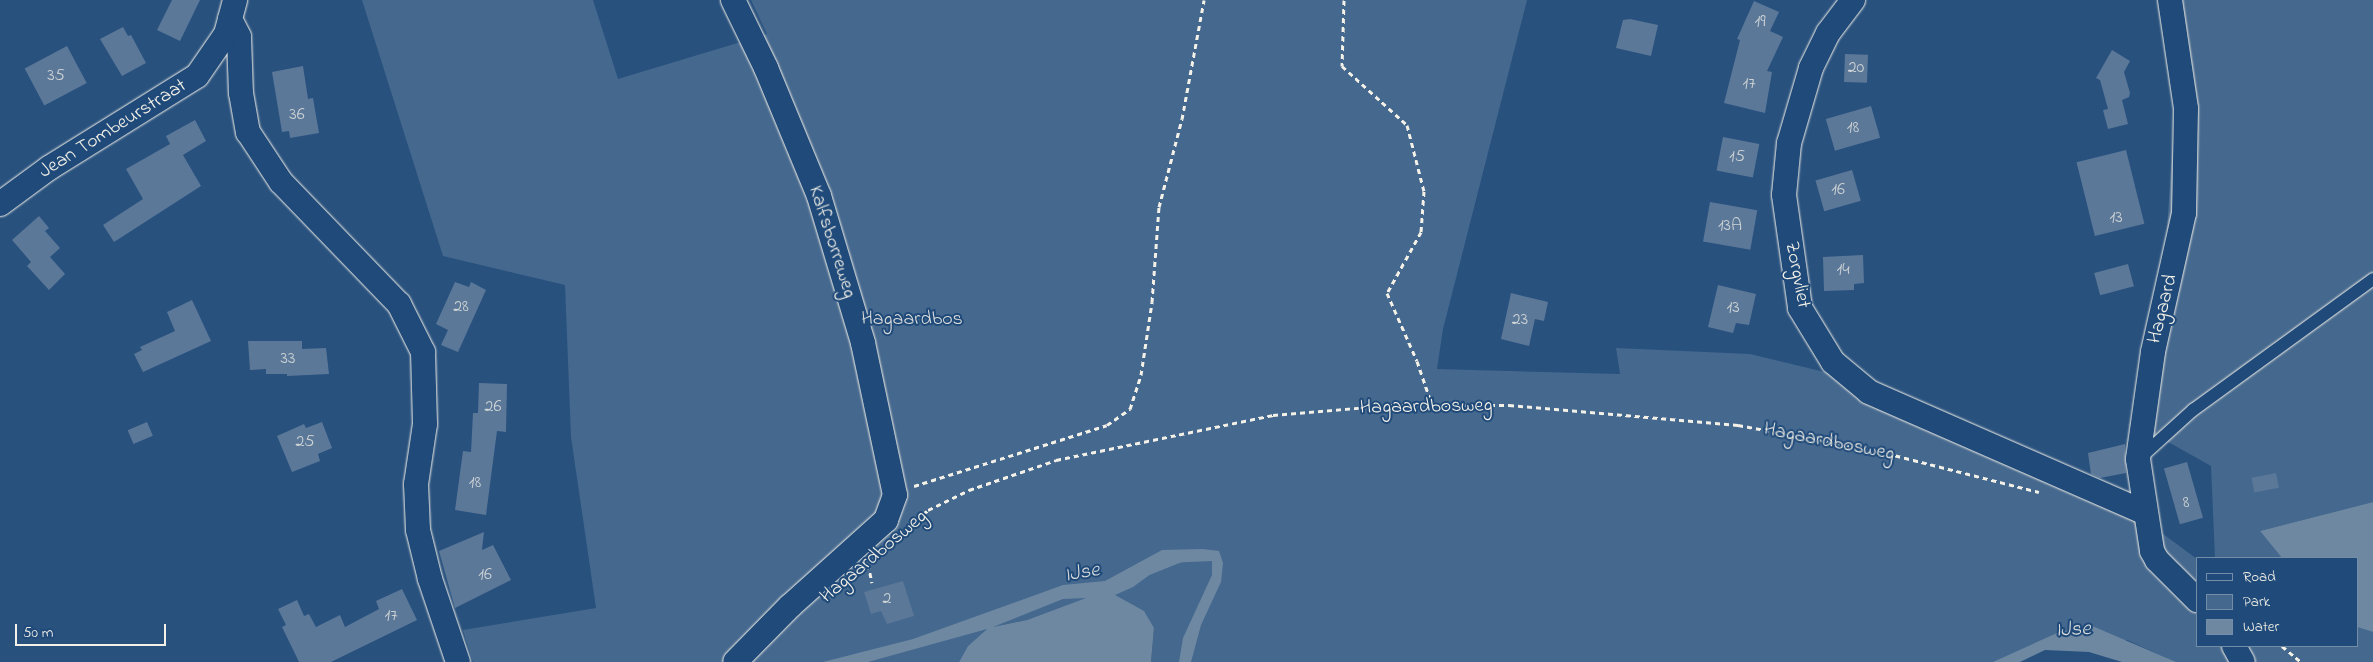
<!DOCTYPE html>
<style>
body{margin:0}
#map{position:relative;width:2373px;height:662px;overflow:hidden;background:#28517e;font-family:"Indie Flower",sans-serif}
div>[style]{position:absolute}
[style*='--x']{left:calc(var(--x)*1px);top:calc(var(--y)*1px);width:calc(var(--w)*1px);rotate:calc(var(--a)*1deg)}
.green>*{inset:0;background:#45688e}
.water>*{inset:0;background:#6e88a2}
.stream>*{height:6px;margin:-3px;padding:0 3px;transform-origin:3px;border-radius:3px;background:#6e88a2}
.building>*{inset:0;background:#5b7899;transform-origin:0 0}
.path>*{height:3px;margin-top:-1.5px;transform-origin:0;background:repeating-linear-gradient(90deg,#f4f1e8 0 5px,transparent 0 9px)}
.roads{filter:drop-shadow(0 0 1px #f4f1e8) drop-shadow(0 0 1px #f4f1e8)}
.service>*{height:12px;margin:-6px;padding:0 6px;transform-origin:6px;border-radius:6px;background:#1f4a7a}
.minor>*{height:24px;margin:-12px;padding:0 12px;transform-origin:12px;border-radius:12px;background:#1f4a7a}
span{translate:-50% -50%;white-space:nowrap;text-align:center;line-height:1.15;-webkit-text-stroke:4px #1f4a7a;paint-order:stroke}
.number-label{font-size:18px;color:#ced3d4}
.number-label span{-webkit-text-stroke-width:0}
.street-label{font-size:20px;color:#f4f1e8}
.park-label{font-size:20px;color:#dadcda}
.water-label{font-size:21px;color:#d9dcda;font-style:italic}
.legend{position:absolute;left:2196px;top:557px;width:162px;height:90px;box-sizing:border-box;background:#1f4a7a;border:1px solid #748da6;margin:0;padding:6px 9px;list-style:none;font-size:15px;color:#f4f1e8}
.legend li{display:flex;align-items:center;gap:10px;height:25px}
.legend b{width:25px;border:1px solid #748da6}
.scale{position:absolute;left:15px;top:624px;width:151px;height:22px;box-sizing:border-box;border:2px solid #f4f1e8;border-top:0;padding-left:6px;font-size:15px;line-height:18px;white-space:nowrap;color:#f4f1e8;-webkit-text-stroke:4px #1f4a7a;paint-order:stroke}
</style>
<div id="map">
<div class="green">
<i style="clip-path:polygon(362px 0,593px 0,618px 79px,767px 34px,751px 0,1527px 0,1443px 329px,1437px 369px,1620px 374px,1616px 348px,1750px 354px,1837px 375px,2159px 531px,2197px 559px,2197px 646px,2357px 646px,2357px 627px,2373px 632px,2373px 662px,2175px 662px,2127px 640px,2038px 649px,2005px 662px,1151px 662px,1154px 628px,1098px 594px,1027px 620px,988px 628px,968px 646px,959px 662px,473px 662px,463px 630px,596px 608px,571px 437px,565px 285px,443px 256px)"></i>
<i style="clip-path:polygon(2163px 0,2373px 0,2373px 502px,2260px 531px,2282px 558px,2215px 558px,2211px 466px,2154px 434px,2129px 425px,2140px 394px,2166px 244px,2175px 111px)"></i>
</div>
<div class="water">
<i style="clip-path:polygon(2373px 502px,2373px 632px,2357px 627px,2357px 558px,2282px 558px,2260px 531px)"></i>
<i style="clip-path:polygon(evenodd,1203px 549px,1219px 551px,1223px 563px,1221px 582px,1201px 625px,1191px 662px,1179px 662px,1183px 638px,1212px 575px,1212px 561px,1166px 563px,1133px 587px,1115px 595px,1144px 611px,1154px 628px,1151px 662px,959px 662px,968px 646px,987px 629px,868px 662px,823px 662px,913px 639px,1063px 585px,1105px 581px,1162px 550px,1203px 549px,1086px 598px,1027px 620px,993px 627px,1063px 599px,1086px 598px)"></i>
<i style="clip-path:polygon(2090px 625px,2176px 662px,2122px 662px,2089px 652px,2045px 650px,2020px 662px,1993px 662px,2057px 633px)"></i>
</div>
<div class="stream">
<i style="--x:1149;--y:572;--w:35;--a:-22"></i>
</div>
<div class="building">
<i style="clip-path:polygon(172px 0,200px 0,180px 41px,157px 30px)"></i>
<i style="clip-path:polygon(1754px 1px,1779px 12px,1770px 31px,1783px 37px,1767px 71px,1772px 72px,1765px 113px,1724px 103px,1740px 40px,1737px 39px)"></i>
<i style="clip-path:polygon(1630px 19px,1658px 25px,1651px 56px,1616px 48px,1623px 20px)"></i>
<i style="clip-path:polygon(123px 27px,128px 36px,131px 35px,146px 63px,122px 76px,100px 39px)"></i>
<i style="left:67px;top:46px;width:42px;height:48px;rotate:62deg"></i>
<i style="clip-path:polygon(2112px 50px,2130px 61px,2124px 72px,2130px 93px,2129px 97px,2122px 100px,2128px 124px,2108px 129px,2103px 110px,2108px 109px,2100px 80px,2096px 78px)"></i>
<i style="left:1845px;top:54px;width:23px;height:28px;rotate:2deg"></i>
<i style="clip-path:polygon(303px 66px,308px 99px,313px 98px,319px 133px,290px 138px,289px 131px,282px 132px,272px 72px)"></i>
<i style="left:1871px;top:106px;width:33px;height:47px;rotate:74deg"></i>
<i style="clip-path:polygon(195px 120px,206px 141px,183px 155px,201px 186px,114px 242px,103px 225px,143px 199px,126px 169px,170px 144px,166px 136px)"></i>
<i style="left:1723px;top:137px;width:37px;height:34px;rotate:11deg"></i>
<i style="left:2126px;top:150px;width:76px;height:51px;rotate:76deg"></i>
<i style="left:1852px;top:170px;width:32px;height:38px;rotate:74deg"></i>
<i style="left:1710px;top:202px;width:48px;height:40px;rotate:10deg"></i>
<i style="clip-path:polygon(39px 216px,49px 228px,45px 231px,60px 248px,50px 257px,65px 274px,49px 290px,27px 266px,31px 262px,12px 240px)"></i>
<i style="clip-path:polygon(1863px 255px,1864px 283px,1854px 284px,1854px 290px,1824px 291px,1823px 257px)"></i>
<i style="left:2128px;top:264px;width:23px;height:35px;rotate:75deg"></i>
<i style="clip-path:polygon(455px 282px,469px 287px,471px 282px,486px 290px,458px 352px,441px 345px,448px 330px,436px 324px)"></i>
<i style="clip-path:polygon(1718px 285px,1756px 294px,1749px 325px,1736px 323px,1733px 333px,1708px 327px)"></i>
<i style="clip-path:polygon(1511px 293px,1548px 302px,1544px 321px,1535px 319px,1529px 346px,1501px 339px)"></i>
<i style="clip-path:polygon(192px 300px,211px 341px,143px 372px,134px 354px,142px 350px,140px 347px,175px 331px,167px 312px)"></i>
<i style="clip-path:polygon(248px 341px,302px 341px,302px 349px,326px 348px,329px 374px,287px 376px,287px 374px,266px 374px,266px 369px,250px 370px)"></i>
<i style="clip-path:polygon(479px 383px,507px 384px,506px 432px,497px 431px,486px 515px,455px 510px,463px 451px,471px 452px,473px 413px,478px 413px)"></i>
<i style="left:147px;top:422px;width:15px;height:21px;rotate:67deg"></i>
<i style="clip-path:polygon(322px 422px,332px 448px,318px 454px,320px 461px,292px 472px,277px 436px,304px 424px,306px 428px)"></i>
<i style="clip-path:polygon(2125px 444px,2126px 473px,2100px 478px,2091px 474px,2088px 453px)"></i>
<i style="left:2187px;top:462px;width:58px;height:24px;rotate:74deg"></i>
<i style="left:2276px;top:473px;width:15px;height:25px;rotate:79deg"></i>
<i style="clip-path:polygon(484px 532px,482px 550px,493px 545px,511px 580px,455px 608px,439px 551px)"></i>
<i style="clip-path:polygon(903px 581px,914px 616px,887px 624px,881px 611px,871px 614px,864px 592px)"></i>
<i style="clip-path:polygon(402px 589px,417px 620px,331px 662px,299px 662px,282px 627px,286px 625px,278px 609px,297px 600px,304px 616px,309px 614px,316px 627px,340px 615px,345px 627px,379px 609px,376px 601px)"></i>
</div>
<div class="path">
<i style="--x:1344;--y:0;--w:66;--a:91.7"></i>
<i style="--x:1342;--y:66;--w:88;--a:42.2"></i>
<i style="--x:1407;--y:125;--w:68;--a:75.6"></i>
<i style="--x:1424;--y:191;--w:41;--a:94.2"></i>
<i style="--x:1421;--y:232;--w:70;--a:119.1"></i>
<i style="--x:1387;--y:293;--w:74;--a:66.2"></i>
<i style="--x:1417;--y:361;--w:46;--a:71.2"></i>
<i style="--x:914;--y:486;--w:202;--a:-17.5"></i>
<i style="--x:1107;--y:425;--w:28;--a:-35"></i>
<i style="--x:1130;--y:409;--w:36;--a:-72"></i>
<i style="--x:1141;--y:375;--w:74;--a:-81.4"></i>
<i style="--x:1152;--y:302;--w:95;--a:-85.8"></i>
<i style="--x:1159;--y:207;--w:91;--a:-75.4"></i>
<i style="--x:1182;--y:119;--w:121;--a:-79.5"></i>
<i style="--x:909;--y:525;--w:24;--a:-38"></i>
<i style="--x:928;--y:510;--w:46;--a:-26"></i>
<i style="--x:969;--y:490;--w:92;--a:-19"></i>
<i style="--x:1056;--y:460;--w:222;--a:-11.7"></i>
<i style="--x:1273;--y:415;--w:118;--a:-4.8"></i>
<i style="--x:1391;--y:405;--w:118;--a:0"></i>
<i style="--x:1509;--y:405;--w:230;--a:5"></i>
<i style="--x:1738;--y:425;--w:142;--a:10.5"></i>
<i style="--x:1878;--y:451;--w:166;--a:14.3"></i>
<i style="--x:868;--y:564;--w:19;--a:78"></i>
<i style="--x:2282;--y:646;--w:25;--a:40"></i>
</div>
<div class="roads">
<div class="service">
<i style="--x:2140;--y:458;--w:72;--a:-42.2"></i>
<i style="--x:2193;--y:410;--w:223;--a:-36"></i>
</div>
<div class="minor">
<i style="--x:733;--y:0;--w:76;--a:64.1"></i>
<i style="--x:766;--y:68;--w:139;--a:67.5"></i>
<i style="--x:819;--y:196;--w:153;--a:73.3"></i>
<i style="--x:863;--y:343;--w:155;--a:78.1"></i>
<i style="--x:895;--y:495;--w:27;--a:110"></i>
<i style="--x:886;--y:520;--w:129;--a:138.1"></i>
<i style="--x:790;--y:606;--w:78;--a:134.5"></i>
<i style="--x:1853;--y:0;--w:41;--a:127.1"></i>
<i style="--x:1828;--y:33;--w:39;--a:116"></i>
<i style="--x:1811;--y:68;--w:78;--a:106.3"></i>
<i style="--x:1789;--y:143;--w:52;--a:95.5"></i>
<i style="--x:1784;--y:195;--w:114;--a:81.9"></i>
<i style="--x:1800;--y:308;--w:63;--a:58.6"></i>
<i style="--x:1833;--y:362;--w:47;--a:39.8"></i>
<i style="--x:1869;--y:392;--w:300;--a:23.6"></i>
<i style="--x:2170;--y:0;--w:110;--a:81.6"></i>
<i style="--x:2186;--y:109;--w:104;--a:91.1"></i>
<i style="--x:2184;--y:213;--w:142;--a:102.6"></i>
<i style="--x:2153;--y:352;--w:108;--a:98"></i>
<i style="--x:2138;--y:459;--w:93;--a:81.3"></i>
<i style="--x:2152;--y:551;--w:10;--a:61"></i>
<i style="--x:2157;--y:560;--w:57;--a:45"></i>
<i style="--x:230;--y:19;--w:20;--a:63"></i>
<i style="--x:239;--y:37;--w:56;--a:88"></i>
<i style="--x:241;--y:93;--w:40;--a:80"></i>
<i style="--x:248;--y:132;--w:60;--a:56.6"></i>
<i style="--x:281;--y:182;--w:170;--a:46"></i>
<i style="--x:399;--y:304;--w:54;--a:63.4"></i>
<i style="--x:423;--y:352;--w:72;--a:88.4"></i>
<i style="--x:425;--y:424;--w:61;--a:98.5"></i>
<i style="--x:416;--y:484;--w:46;--a:87.5"></i>
<i style="--x:418;--y:530;--w:50;--a:76.2"></i>
<i style="--x:430;--y:579;--w:88;--a:71.4"></i>
<i style="--x:0;--y:204;--w:61;--a:-36.3"></i>
<i style="--x:49;--y:168;--w:174;--a:-31.9"></i>
<i style="--x:197;--y:76;--w:51;--a:-55.4"></i>
<i style="--x:226;--y:34;--w:35;--a:-75"></i>
<i style="--x:2234;--y:646;--w:18;--a:61"></i>
</div>
</div>
<div class="number-label">
<span style="left:1760px;top:22px">19</span>
<span style="left:1856px;top:68px">20</span>
<span style="left:56px;top:76px">35</span>
<span style="left:1749px;top:84px">17</span>
<span style="left:297px;top:115px">36</span>
<span style="left:1853px;top:128px">18</span>
<span style="left:1737px;top:157px">15</span>
<span style="left:1838px;top:190px">16</span>
<span style="left:2116px;top:218px">13</span>
<span style="left:1730px;top:226px">13A</span>
<span style="left:1843px;top:270px">14</span>
<span style="left:461px;top:307px">28</span>
<span style="left:1733px;top:308px">13</span>
<span style="left:1520px;top:320px">23</span>
<span style="left:288px;top:359px">33</span>
<span style="left:493px;top:407px">26</span>
<span style="left:305px;top:442px">25</span>
<span style="left:475px;top:483px">18</span>
<span style="left:2186px;top:503px">8</span>
<span style="left:485px;top:575px">16</span>
<span style="left:887px;top:599px">2</span>
<span style="left:391px;top:616px">17</span>
</div>
<div class="street-label">
<span style="left:113px;top:129px;rotate:-32deg">Jean Tombeurstraat</span>
<span style="left:832px;top:242px;rotate:72deg">Kalfsborreweg</span>
<span style="left:1797px;top:275px;rotate:79deg">Zorgvliet</span>
<span style="left:2163px;top:309px;rotate:-76deg">Hagaard</span>
<span style="left:1426px;top:407px;rotate:-1deg">Hagaardbosweg</span>
<span style="left:1829px;top:442px;rotate:11deg">Hagaardbosweg</span>
<span style="left:874px;top:557px;rotate:-40deg">Hagaardbosweg</span>
</div>
<div class="park-label">
<span style="left:912px;top:319px">Hagaardbos</span>
</div>
<div class="water-label">
<span style="left:1082px;top:573px;rotate:-10deg">IJse</span>
<span style="left:2073px;top:630px;rotate:-3deg">IJse</span>
</div>
<ul class="legend">
<li><b style="height:6px;background:#1f4a7a"></b>Road</li>
<li><b style="height:14px;background:#45688e"></b>Park</li>
<li><b style="height:14px;background:#6e88a2"></b>Water</li>
</ul>
<div class="scale">50 m</div>
</div>
